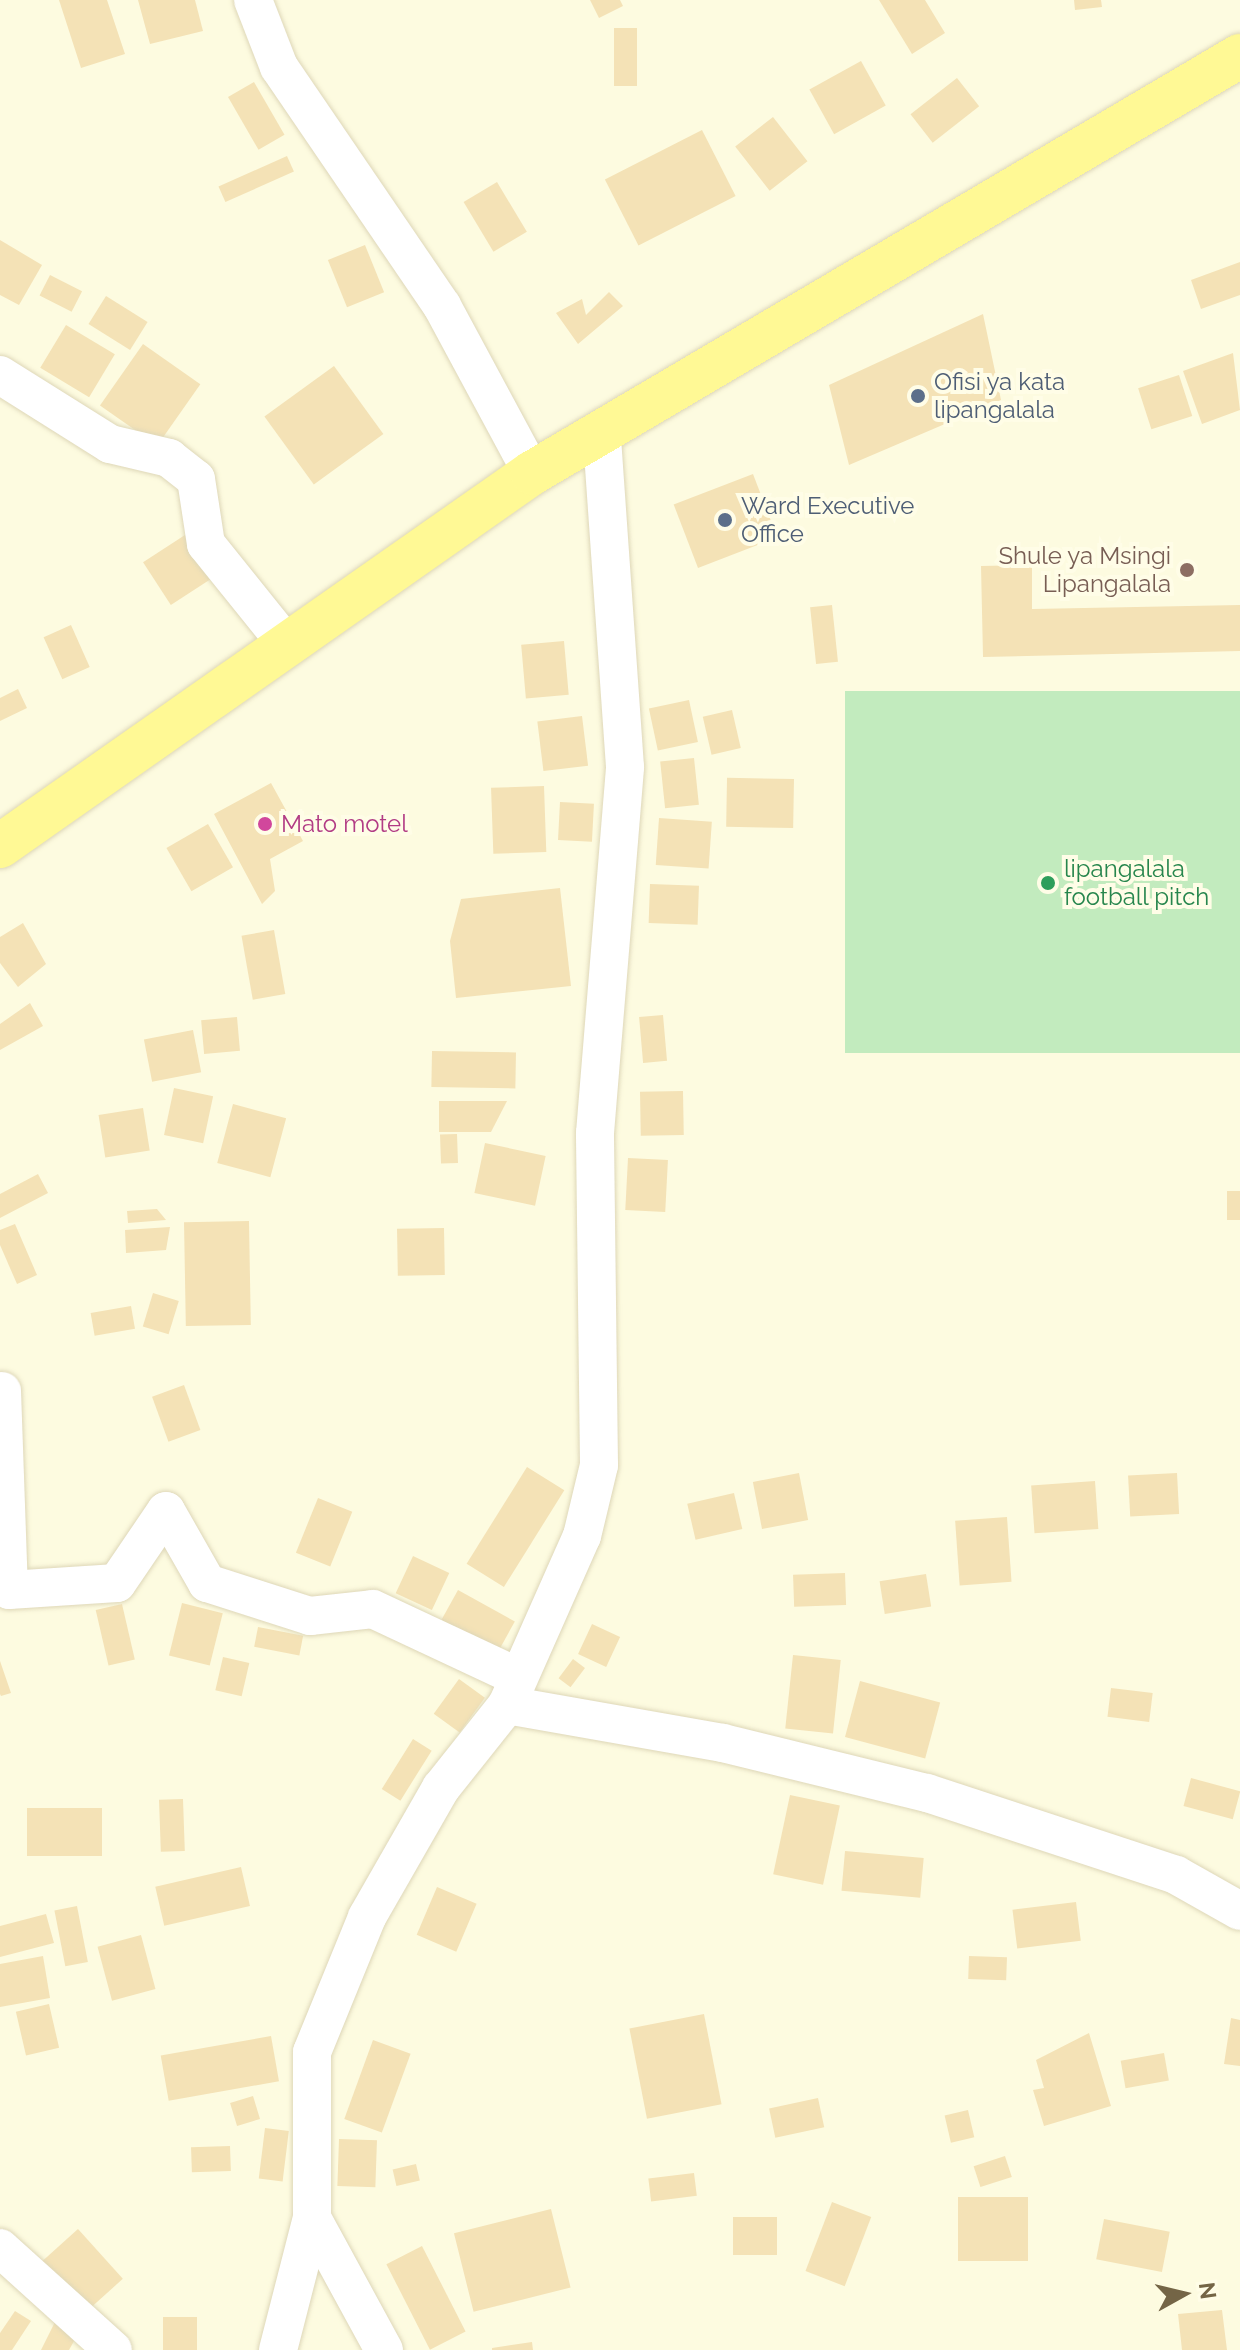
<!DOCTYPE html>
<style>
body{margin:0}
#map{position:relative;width:1240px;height:2350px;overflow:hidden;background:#fdfbe0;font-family:Raleway,sans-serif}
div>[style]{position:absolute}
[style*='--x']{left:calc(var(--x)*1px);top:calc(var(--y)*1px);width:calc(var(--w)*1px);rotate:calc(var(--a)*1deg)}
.green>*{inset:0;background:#c2ebbe;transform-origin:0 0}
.building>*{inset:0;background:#f4e2b6;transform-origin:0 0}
.roads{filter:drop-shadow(0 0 2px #ded7b8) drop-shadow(0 0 2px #ded7b8)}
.minor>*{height:38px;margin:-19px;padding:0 19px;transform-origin:19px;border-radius:19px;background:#fff}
.major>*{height:44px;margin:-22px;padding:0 22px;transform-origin:22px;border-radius:22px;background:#fff995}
.dots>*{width:22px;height:22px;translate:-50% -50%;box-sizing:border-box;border:4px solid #fffde7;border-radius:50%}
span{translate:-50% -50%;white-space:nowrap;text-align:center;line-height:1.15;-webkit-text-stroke:8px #fffde7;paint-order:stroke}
.service-label{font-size:24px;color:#4e5e75}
.left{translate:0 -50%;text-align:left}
.education-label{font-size:24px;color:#785e54}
.right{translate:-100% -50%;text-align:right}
.hotel-label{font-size:24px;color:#b23c85}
.leisure-label{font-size:24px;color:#27864d}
.north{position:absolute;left:1144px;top:2254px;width:80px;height:80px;-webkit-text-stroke:6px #fffde7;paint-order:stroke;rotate:82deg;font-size:22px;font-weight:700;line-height:32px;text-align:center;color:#746546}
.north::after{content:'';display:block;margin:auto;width:28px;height:36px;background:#746546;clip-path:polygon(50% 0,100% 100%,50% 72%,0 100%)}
</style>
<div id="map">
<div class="green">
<i style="left:1240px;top:691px;width:362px;height:395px;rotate:90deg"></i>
</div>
<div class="building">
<i style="clip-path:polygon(59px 0,107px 0,125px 54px,81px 68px)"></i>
<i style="clip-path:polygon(138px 0,195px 0,203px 31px,150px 44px)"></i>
<i style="clip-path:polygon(590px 0,620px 0,623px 6px,599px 18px)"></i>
<i style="clip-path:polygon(879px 0,925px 0,945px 33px,912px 54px)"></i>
<i style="clip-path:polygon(1074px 0,1101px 0,1102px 7px,1075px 10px)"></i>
<i style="left:614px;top:28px;width:23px;height:58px"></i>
<i style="left:861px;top:61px;width:51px;height:59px;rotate:61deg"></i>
<i style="left:957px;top:78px;width:36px;height:59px;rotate:52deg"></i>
<i style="left:254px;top:82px;width:61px;height:30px;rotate:60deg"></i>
<i style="left:773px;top:117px;width:56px;height:48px;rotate:52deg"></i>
<i style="left:702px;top:130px;width:74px;height:109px;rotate:63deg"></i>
<i style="left:287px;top:156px;width:17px;height:75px;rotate:66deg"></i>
<i style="left:497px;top:182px;width:58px;height:39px;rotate:59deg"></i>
<i style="clip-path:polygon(0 240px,42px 265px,19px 305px,0 295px)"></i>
<i style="left:365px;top:245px;width:51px;height:40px;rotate:68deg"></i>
<i style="clip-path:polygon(1240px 262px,1240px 295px,1201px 309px,1191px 280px)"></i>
<i style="left:50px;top:275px;width:36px;height:23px;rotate:27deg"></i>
<i style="clip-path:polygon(609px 292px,623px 306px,578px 344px,556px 313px,582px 299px,586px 315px)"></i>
<i style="left:106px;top:296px;width:49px;height:33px;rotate:32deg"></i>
<i style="clip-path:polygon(983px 314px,1001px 400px,849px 465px,829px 385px)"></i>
<i style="left:66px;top:325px;width:57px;height:50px;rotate:31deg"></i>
<i style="left:143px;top:344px;width:70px;height:75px;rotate:35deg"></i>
<i style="clip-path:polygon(1233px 353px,1240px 410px,1202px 424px,1183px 371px)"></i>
<i style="left:334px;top:366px;width:84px;height:86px;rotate:54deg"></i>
<i style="left:1179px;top:375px;width:43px;height:43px;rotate:72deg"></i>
<i style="left:753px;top:474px;width:68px;height:85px;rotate:69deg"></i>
<i style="left:185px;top:535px;width:51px;height:50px;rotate:57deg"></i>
<i style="clip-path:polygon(1032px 565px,1032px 609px,1240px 605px,1240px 651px,983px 657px,981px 566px)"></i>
<i style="left:832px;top:605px;width:57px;height:22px;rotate:84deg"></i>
<i style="left:71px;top:625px;width:46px;height:30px;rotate:66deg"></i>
<i style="left:564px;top:641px;width:54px;height:43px;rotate:85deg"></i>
<i style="clip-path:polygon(18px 689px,27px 708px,0 721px,0 698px)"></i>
<i style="left:689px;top:700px;width:43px;height:41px;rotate:78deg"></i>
<i style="left:732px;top:710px;width:39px;height:30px;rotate:77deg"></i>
<i style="left:582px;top:716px;width:50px;height:45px;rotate:83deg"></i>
<i style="left:694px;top:758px;width:47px;height:34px;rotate:84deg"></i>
<i style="left:794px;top:779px;width:49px;height:67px;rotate:91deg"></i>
<i style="clip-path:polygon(271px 783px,303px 841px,270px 859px,275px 891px,262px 904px,214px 814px)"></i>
<i style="left:544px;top:786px;width:66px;height:53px;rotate:88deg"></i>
<i style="left:560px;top:802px;width:34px;height:38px;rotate:3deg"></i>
<i style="left:659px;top:818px;width:53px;height:47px;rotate:4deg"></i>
<i style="left:208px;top:824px;width:50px;height:48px;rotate:60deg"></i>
<i style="left:650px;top:884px;width:49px;height:39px;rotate:2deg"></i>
<i style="clip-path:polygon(560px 888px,571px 986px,456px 998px,450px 941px,461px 899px)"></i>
<i style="clip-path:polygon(23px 923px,46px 964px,18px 987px,0 963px,0 937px)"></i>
<i style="left:274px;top:930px;width:65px;height:33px;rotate:80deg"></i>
<i style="clip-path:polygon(30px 1003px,43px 1026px,0 1050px,0 1024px)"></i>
<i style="left:663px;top:1015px;width:46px;height:24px;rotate:85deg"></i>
<i style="left:237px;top:1017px;width:34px;height:36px;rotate:85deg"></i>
<i style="left:193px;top:1030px;width:43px;height:50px;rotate:79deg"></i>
<i style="left:432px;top:1051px;width:84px;height:36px;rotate:1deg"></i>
<i style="left:174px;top:1088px;width:40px;height:48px;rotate:12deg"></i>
<i style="left:683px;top:1091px;width:44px;height:43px;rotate:89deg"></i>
<i style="clip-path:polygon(439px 1101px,507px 1101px,491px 1132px,439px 1132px)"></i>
<i style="left:233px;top:1104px;width:55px;height:61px;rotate:15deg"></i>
<i style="left:143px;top:1108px;width:43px;height:45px;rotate:81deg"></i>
<i style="left:457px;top:1134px;width:29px;height:17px;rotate:88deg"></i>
<i style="left:485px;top:1143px;width:62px;height:51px;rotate:12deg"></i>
<i style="left:628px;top:1158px;width:40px;height:52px;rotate:3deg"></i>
<i style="clip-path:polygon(38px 1174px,48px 1193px,0 1218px,0 1194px)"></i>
<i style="left:1240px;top:1191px;width:29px;height:13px;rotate:90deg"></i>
<i style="clip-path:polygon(157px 1209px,166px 1220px,128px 1223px,127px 1211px)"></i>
<i style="left:249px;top:1221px;width:104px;height:65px;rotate:89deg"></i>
<i style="clip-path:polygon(15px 1224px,37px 1275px,17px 1284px,0 1245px,0 1230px)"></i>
<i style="clip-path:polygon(170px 1227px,166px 1250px,126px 1253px,125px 1230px)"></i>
<i style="left:444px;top:1228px;width:47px;height:47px;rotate:89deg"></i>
<i style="left:153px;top:1293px;width:27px;height:35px;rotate:17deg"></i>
<i style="left:131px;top:1306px;width:23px;height:41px;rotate:80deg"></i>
<i style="left:184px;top:1385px;width:48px;height:34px;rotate:70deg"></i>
<i style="left:527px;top:1467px;width:44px;height:114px;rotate:32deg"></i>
<i style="left:799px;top:1473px;width:48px;height:47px;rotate:79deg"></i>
<i style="left:1177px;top:1473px;width:41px;height:49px;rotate:87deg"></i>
<i style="left:1095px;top:1481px;width:48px;height:64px;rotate:86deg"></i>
<i style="left:734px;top:1493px;width:37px;height:48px;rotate:77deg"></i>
<i style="left:318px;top:1498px;width:37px;height:59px;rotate:22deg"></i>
<i style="left:1007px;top:1517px;width:65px;height:52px;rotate:86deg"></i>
<i style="left:413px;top:1556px;width:40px;height:41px;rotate:25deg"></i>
<i style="left:845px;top:1573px;width:32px;height:52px;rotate:88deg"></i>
<i style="left:926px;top:1574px;width:33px;height:47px;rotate:81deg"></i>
<i style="left:458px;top:1590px;width:65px;height:36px;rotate:29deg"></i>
<i style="left:182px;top:1603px;width:42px;height:54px;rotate:14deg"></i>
<i style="left:122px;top:1604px;width:57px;height:27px;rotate:77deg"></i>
<i style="left:592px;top:1624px;width:31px;height:33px;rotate:25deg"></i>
<i style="left:258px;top:1627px;width:46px;height:20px;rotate:11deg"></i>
<i style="left:793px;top:1655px;width:48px;height:74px;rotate:6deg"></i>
<i style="left:223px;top:1657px;width:27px;height:34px;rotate:13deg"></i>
<i style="left:573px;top:1659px;width:15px;height:24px;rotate:37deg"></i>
<i style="clip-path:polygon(0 1661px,11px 1693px,1px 1696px,0 1694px)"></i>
<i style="left:459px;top:1679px;width:32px;height:43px;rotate:36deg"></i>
<i style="left:860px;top:1681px;width:83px;height:58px;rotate:15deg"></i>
<i style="left:1111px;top:1688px;width:42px;height:29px;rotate:7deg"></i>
<i style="left:413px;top:1739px;width:22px;height:59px;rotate:32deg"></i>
<i style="left:1191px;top:1778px;width:51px;height:29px;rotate:15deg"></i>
<i style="left:790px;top:1795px;width:51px;height:81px;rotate:12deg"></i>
<i style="left:183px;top:1799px;width:52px;height:24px;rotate:88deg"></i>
<i style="left:27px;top:1808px;width:75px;height:48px"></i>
<i style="left:845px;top:1851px;width:79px;height:40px;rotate:5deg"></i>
<i style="left:241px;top:1867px;width:40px;height:88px;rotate:77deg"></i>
<i style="left:437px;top:1887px;width:43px;height:52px;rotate:23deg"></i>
<i style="left:1076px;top:1902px;width:39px;height:64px;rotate:83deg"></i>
<i style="left:77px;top:1906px;width:57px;height:23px;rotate:79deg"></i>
<i style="clip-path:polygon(46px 1914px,54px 1943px,0 1957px,0 1926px)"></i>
<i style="left:141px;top:1935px;width:56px;height:45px;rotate:75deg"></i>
<i style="clip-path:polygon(43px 1956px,50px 1998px,0 2007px,0 1964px)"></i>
<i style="left:969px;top:1956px;width:38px;height:23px;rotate:2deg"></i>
<i style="left:49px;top:2004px;width:45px;height:34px;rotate:77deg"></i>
<i style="left:704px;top:2014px;width:92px;height:76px;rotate:79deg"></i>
<i style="clip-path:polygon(1231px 2018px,1240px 2020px,1240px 2066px,1224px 2064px)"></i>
<i style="clip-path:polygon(1089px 2033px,1111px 2106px,1044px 2126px,1033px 2090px,1044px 2088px,1036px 2060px)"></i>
<i style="left:271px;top:2036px;width:46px;height:112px;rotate:80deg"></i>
<i style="left:373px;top:2040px;width:40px;height:84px;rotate:20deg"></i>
<i style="left:1164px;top:2053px;width:28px;height:44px;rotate:80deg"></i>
<i style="left:253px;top:2096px;width:24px;height:24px;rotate:73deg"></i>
<i style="left:818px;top:2098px;width:30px;height:50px;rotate:78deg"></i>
<i style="left:968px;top:2110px;width:28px;height:24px;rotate:77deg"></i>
<i style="left:265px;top:2128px;width:24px;height:51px;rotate:7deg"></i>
<i style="left:339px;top:2139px;width:38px;height:47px;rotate:2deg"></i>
<i style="left:230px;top:2146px;width:25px;height:39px;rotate:88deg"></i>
<i style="left:1005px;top:2156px;width:22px;height:33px;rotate:72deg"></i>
<i style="left:416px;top:2164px;width:17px;height:24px;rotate:77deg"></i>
<i style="left:694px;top:2173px;width:23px;height:46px;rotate:83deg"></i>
<i style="left:958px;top:2197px;width:70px;height:64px"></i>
<i style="left:832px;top:2202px;width:42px;height:74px;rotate:21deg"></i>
<i style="left:551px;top:2209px;width:81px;height:100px;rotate:76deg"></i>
<i style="left:733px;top:2217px;width:44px;height:38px"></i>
<i style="left:1104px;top:2219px;width:67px;height:41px;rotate:11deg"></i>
<i style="left:78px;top:2229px;width:67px;height:53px;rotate:48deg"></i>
<i style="left:422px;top:2246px;width:96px;height:40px;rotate:63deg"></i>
<i style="clip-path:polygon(1222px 2310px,1227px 2350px,1182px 2350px,1178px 2314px)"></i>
<i style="clip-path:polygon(15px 2311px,31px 2321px,12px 2350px,0 2350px,0 2333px)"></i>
<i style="left:163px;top:2317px;width:34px;height:33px"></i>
<i style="clip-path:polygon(56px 2320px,79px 2332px,69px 2350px,41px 2350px)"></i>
<i style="clip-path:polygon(532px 2342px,533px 2350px,492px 2350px,492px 2348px)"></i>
</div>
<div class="roads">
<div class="minor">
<i style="--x:253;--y:0;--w:72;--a:68.8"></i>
<i style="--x:279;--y:67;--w:289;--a:55.7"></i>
<i style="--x:442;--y:306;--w:190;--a:61.7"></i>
<i style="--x:0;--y:375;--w:130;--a:32.1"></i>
<i style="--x:110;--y:444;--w:61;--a:13.3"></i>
<i style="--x:169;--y:458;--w:34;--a:38"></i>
<i style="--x:196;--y:479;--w:66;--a:81.3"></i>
<i style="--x:206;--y:544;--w:124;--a:51.2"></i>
<i style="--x:2;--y:1391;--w:199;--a:88"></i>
<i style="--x:9;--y:1590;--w:108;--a:-3.7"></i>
<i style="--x:117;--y:1583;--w:87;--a:-55.8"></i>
<i style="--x:166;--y:1511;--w:83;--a:60.3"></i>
<i style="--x:207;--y:1583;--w:108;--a:17.8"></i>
<i style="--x:310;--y:1616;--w:63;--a:-6.3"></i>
<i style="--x:373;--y:1609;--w:160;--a:25.1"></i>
<i style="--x:507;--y:1705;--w:219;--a:10"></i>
<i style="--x:723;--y:1743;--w:210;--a:13.8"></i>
<i style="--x:927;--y:1793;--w:262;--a:18.2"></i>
<i style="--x:1176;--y:1875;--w:73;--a:29.4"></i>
<i style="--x:0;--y:2248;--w:152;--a:42.1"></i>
<i style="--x:278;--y:2350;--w:136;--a:-75.6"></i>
<i style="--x:384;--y:2350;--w:150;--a:-118.6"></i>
<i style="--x:312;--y:2218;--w:166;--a:-90"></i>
<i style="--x:312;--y:2052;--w:146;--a:-67.8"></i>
<i style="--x:367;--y:1917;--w:149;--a:-60.2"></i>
<i style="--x:441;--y:1788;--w:106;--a:-51.5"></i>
<i style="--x:507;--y:1705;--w:185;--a:-66.1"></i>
<i style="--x:582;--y:1536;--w:73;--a:-76.5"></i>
<i style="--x:599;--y:1465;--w:332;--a:-90.7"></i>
<i style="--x:595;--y:1133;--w:367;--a:-85.3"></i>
<i style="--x:625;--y:767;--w:334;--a:-94"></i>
</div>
<div class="major">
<i style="--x:0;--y:846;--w:650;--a:-35.04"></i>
<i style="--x:532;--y:473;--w:822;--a:-30.5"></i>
</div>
</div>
<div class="dots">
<i style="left:918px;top:396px;background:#5c6f8a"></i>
<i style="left:725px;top:520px;background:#5c6f8a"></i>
<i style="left:1187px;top:570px;background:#8d6e63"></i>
<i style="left:265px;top:824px;background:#d1479c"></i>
<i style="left:1048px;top:883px;background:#2e9e5b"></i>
</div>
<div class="service-label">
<span class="left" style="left:934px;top:396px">Ofisi ya kata<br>lipangalala</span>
<span class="left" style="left:741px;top:520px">Ward Executive<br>Office</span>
</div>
<div class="education-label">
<span class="right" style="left:1171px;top:570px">Shule ya Msingi<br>Lipangalala</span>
</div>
<div class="hotel-label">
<span class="left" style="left:281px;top:824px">Mato motel</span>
</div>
<div class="leisure-label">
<span class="left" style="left:1064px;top:883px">lipangalala<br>football pitch</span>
</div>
<div class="north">N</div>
</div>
